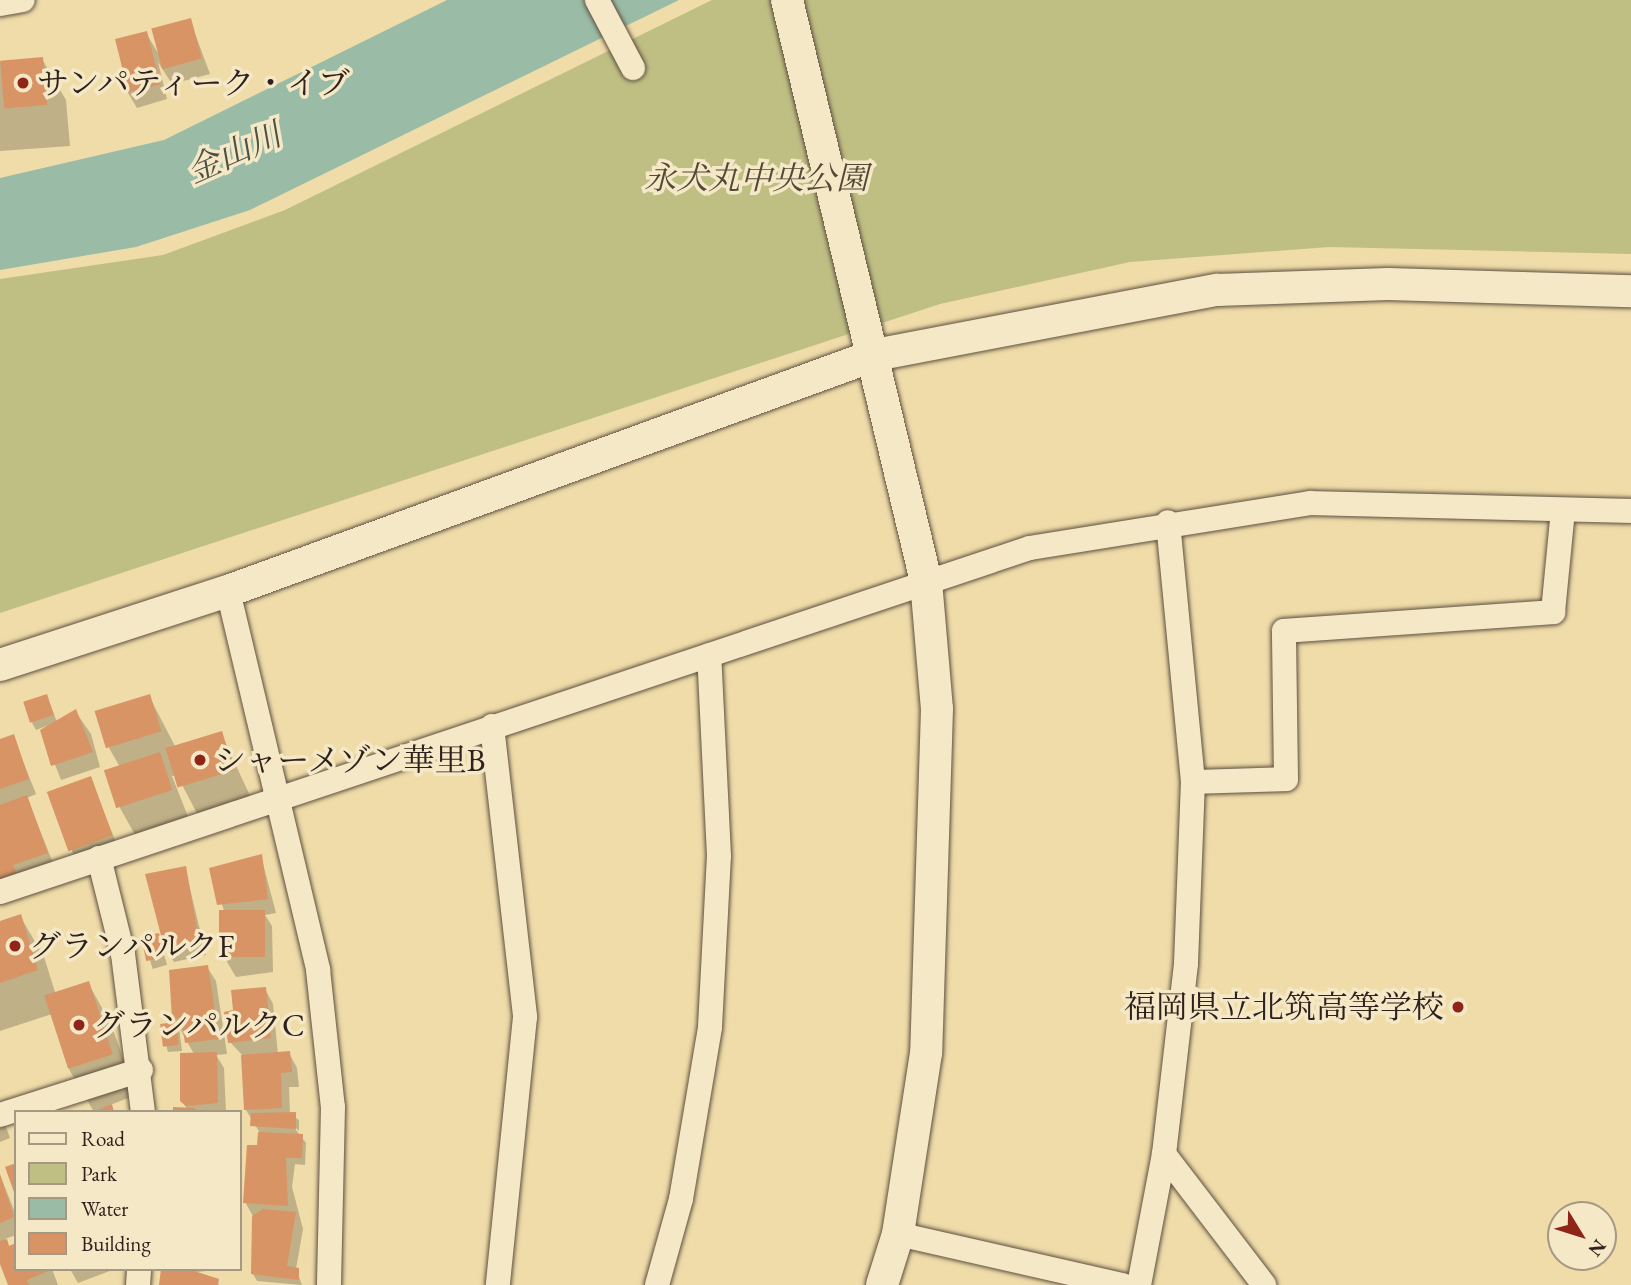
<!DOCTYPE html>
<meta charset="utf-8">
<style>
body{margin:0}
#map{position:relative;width:1631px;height:1285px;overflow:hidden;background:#efdca9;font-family:"EB Garamond","Noto Serif JP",serif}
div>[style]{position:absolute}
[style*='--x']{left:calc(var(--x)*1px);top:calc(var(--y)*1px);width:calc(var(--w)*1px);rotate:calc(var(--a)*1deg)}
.green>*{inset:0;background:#bfbf84}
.water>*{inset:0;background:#9abca7}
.shadow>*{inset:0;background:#0003;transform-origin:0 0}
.building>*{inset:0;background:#d89465;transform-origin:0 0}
.roads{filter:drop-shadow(0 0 2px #5f5040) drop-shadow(0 0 2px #5f5040)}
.minor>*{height:24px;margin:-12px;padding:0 12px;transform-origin:12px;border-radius:12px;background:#f5e8c7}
.tertiary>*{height:32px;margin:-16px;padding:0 16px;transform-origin:16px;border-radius:16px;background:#f5e8c7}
.dots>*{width:19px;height:19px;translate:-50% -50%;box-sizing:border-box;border:4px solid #f5e8c7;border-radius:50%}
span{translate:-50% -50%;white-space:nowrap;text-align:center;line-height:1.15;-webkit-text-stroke:7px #f5e8c7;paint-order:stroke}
.poi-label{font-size:32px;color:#2f221d}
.left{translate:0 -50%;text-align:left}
.right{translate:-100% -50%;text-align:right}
.park-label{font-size:32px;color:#534937;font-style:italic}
.water-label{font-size:33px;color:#4f5046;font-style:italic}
.legend{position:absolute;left:14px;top:1110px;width:228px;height:161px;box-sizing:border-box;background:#f5e8c7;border:2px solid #a69983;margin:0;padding:9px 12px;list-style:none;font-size:21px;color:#2f221d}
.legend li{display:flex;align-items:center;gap:14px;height:35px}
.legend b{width:35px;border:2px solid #a69983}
.north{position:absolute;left:1547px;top:1201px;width:70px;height:70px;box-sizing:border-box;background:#f5e8c7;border:2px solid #a69983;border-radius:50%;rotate:128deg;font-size:19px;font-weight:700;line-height:28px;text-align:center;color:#2f221d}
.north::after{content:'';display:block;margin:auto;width:24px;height:32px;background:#8f2418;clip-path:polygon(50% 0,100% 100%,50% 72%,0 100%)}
</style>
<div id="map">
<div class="green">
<i style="clip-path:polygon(712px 0,1631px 0,1631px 254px,1329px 247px,1130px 262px,940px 304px,0 613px,0 279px,163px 255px,285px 210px)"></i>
</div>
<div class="water">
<i style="clip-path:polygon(447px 0,679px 0,250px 210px,136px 247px,0 270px,0 178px,164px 140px)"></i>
</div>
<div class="shadow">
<i style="clip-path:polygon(190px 20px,210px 74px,172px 84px,158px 62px,167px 99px,137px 108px,128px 93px,146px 33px,158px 53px)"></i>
<i style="clip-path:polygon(42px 59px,66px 100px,70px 146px,0 151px,0 62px)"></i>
<i style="clip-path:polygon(47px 696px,57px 722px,36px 730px,32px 723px)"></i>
<i style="clip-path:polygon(149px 696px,176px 748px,221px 733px,257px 811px,205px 829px,177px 775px,172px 776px,194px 832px,143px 849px,120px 808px,120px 767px,109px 748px)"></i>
<i style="clip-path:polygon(75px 711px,91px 734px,100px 767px,61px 780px,42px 731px)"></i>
<i style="clip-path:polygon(13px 736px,36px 794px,27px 798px,55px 868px,0 889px,0 741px)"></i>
<i style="left:90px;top:778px;width:78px;height:44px;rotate:68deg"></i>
<i style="clip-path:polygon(261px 856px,276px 913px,265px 915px,272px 926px,273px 972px,236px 977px,227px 962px,226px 917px,211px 869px)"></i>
<i style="clip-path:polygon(185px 868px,206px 955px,174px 962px,165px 946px)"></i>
<i style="clip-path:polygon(20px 916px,44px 957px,56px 995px,88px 983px,111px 1024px,136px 1095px,110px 1105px,114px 1112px,94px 1112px,70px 1071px,52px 1014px,0 1031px,0 923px)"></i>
<i style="left:158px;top:935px;width:31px;height:15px;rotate:73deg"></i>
<i style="clip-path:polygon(207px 967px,216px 981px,227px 1054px,216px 1055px,224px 1068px,226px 1112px,175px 1112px,187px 1109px,182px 1101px,194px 1054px,179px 1027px,182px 1051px,168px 1052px,161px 1026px,177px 1024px,174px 1018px)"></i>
<i style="clip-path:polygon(265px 989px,273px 1004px,278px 1054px,289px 1053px,297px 1068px,299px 1087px,289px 1087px,290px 1114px,299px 1120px,299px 1131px,290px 1122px,306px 1143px,305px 1165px,295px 1164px,292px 1187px,303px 1229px,296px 1269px,302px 1285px,257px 1281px,253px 1274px,254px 1218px,245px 1202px,260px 1133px,246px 1110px,243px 1056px,230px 1042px,235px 1011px)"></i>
<i style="clip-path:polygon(0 1110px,10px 1138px,0 1142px)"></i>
<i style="clip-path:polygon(0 1175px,16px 1215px,16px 1235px,5px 1239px,16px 1269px,52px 1269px,58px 1285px,10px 1285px,0 1260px)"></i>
<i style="clip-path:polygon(70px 1269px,115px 1269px,78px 1283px)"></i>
<i style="clip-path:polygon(163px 1269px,225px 1269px,188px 1273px,220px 1285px,161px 1285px)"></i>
</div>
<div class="building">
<i style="left:191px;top:18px;width:42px;height:41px;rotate:75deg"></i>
<i style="left:147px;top:31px;width:55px;height:33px;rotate:76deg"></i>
<i style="left:43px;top:57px;width:48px;height:43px;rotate:85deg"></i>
<i style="left:47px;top:694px;width:22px;height:25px;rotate:72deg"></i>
<i style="left:150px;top:694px;width:39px;height:58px;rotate:73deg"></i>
<i style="clip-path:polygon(76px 709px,93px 752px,51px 766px,40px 730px)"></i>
<i style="left:222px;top:731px;width:41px;height:59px;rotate:73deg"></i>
<i style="clip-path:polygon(14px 734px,29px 779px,0 789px,0 739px)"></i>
<i style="left:160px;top:752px;width:40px;height:59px;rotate:72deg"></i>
<i style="left:91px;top:776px;width:63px;height:47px;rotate:70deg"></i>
<i style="clip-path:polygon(27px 795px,48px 853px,13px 865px,17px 874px,0 881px,0 805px)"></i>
<i style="clip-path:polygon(262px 854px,268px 899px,217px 905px,209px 868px)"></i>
<i style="clip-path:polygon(186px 866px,199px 941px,164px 947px,145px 874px)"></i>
<i style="left:265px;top:910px;width:47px;height:46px;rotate:90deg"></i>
<i style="clip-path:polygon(21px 914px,38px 970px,0 983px,0 921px)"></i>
<i style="left:159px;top:933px;width:25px;height:18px;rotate:79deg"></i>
<i style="clip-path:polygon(208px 965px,219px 1039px,185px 1043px,181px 1018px,172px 1019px,169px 970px)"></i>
<i style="left:89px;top:981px;width:77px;height:47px;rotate:72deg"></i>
<i style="clip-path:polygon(266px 987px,271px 1038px,228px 1043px,224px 1012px,233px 1010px,231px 990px)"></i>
<i style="left:176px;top:1022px;width:23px;height:16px;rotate:83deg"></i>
<i style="clip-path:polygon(290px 1051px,292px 1072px,281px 1073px,282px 1108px,244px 1110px,241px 1055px)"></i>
<i style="clip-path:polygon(217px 1052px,218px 1103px,186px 1106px,180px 1101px,180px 1053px)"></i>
<i style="clip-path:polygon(112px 1104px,114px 1112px,93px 1112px)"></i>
<i style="clip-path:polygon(173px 1107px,195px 1108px,195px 1112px,173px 1112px)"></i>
<i style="clip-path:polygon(296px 1112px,296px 1129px,250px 1126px,251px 1113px)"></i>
<i style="clip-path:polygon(258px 1132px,303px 1134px,302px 1158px,286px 1158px,288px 1206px,243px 1203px,247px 1145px,257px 1145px)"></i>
<i style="clip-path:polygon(16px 1163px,16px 1195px,15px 1195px,5px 1167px)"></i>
<i style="clip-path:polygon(0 1174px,14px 1217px,0 1223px)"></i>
<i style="clip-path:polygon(263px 1209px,296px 1212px,287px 1266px,299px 1268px,299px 1280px,251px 1274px,252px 1216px)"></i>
<i style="clip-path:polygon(7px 1239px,9px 1246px,16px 1243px,16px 1269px,53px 1269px,27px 1280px,29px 1285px,8px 1285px,0 1264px,0 1241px)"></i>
<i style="clip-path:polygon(161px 1269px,188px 1269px,219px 1279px,218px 1285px,159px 1285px)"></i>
</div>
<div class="roads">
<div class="minor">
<i style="--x:597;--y:0;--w:77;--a:62.1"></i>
<i style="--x:0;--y:4;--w:23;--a:-10"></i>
<i style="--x:228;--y:591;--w:390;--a:76.6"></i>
<i style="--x:318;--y:970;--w:138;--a:83.8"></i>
<i style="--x:333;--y:1107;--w:178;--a:91.3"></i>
<i style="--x:492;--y:726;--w:293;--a:83.5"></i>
<i style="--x:525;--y:1017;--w:269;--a:95.8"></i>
<i style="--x:1193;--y:782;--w:93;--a:-1.8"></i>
<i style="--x:1286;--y:779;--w:148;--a:-90.8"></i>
<i style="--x:1284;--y:631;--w:270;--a:-4"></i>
<i style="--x:1553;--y:612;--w:102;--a:-84.4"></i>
<i style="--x:99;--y:858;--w:99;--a:76"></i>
<i style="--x:123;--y:954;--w:159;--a:82.8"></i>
<i style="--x:0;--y:892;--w:1086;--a:-18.47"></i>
<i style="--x:1030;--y:548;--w:284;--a:-9.1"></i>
<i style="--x:1310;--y:503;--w:321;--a:1.4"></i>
<i style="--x:0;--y:1115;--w:148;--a:-17.7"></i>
<i style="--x:1164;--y:1154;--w:165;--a:52.6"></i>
<i style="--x:898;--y:1234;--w:231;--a:12.8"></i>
<i style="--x:138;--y:1285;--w:16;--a:-86"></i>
<i style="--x:657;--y:1285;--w:89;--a:-74.4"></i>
<i style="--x:681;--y:1199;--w:174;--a:-80.4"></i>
<i style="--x:710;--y:1027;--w:171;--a:-87"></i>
<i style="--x:719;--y:856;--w:201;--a:-92.8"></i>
<i style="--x:1139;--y:1285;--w:133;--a:-79.2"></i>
<i style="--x:1164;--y:1154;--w:192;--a:-83.4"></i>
<i style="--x:1186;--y:963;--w:181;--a:-87.8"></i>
<i style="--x:1193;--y:782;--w:261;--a:-95.5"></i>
</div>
<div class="tertiary">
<i style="--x:787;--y:0;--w:597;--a:76.55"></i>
<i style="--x:926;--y:581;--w:128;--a:85.1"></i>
<i style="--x:937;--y:709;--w:344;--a:91.8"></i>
<i style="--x:926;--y:1053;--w:183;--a:98.8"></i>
<i style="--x:898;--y:1234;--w:53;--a:107.4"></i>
<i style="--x:0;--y:665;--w:240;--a:-18"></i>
<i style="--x:228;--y:591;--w:689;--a:-20.04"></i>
<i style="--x:875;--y:355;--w:348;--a:-10.8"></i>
<i style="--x:1217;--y:290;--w:171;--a:-2"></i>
<i style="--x:1388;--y:284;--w:243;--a:1.7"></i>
</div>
</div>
<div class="dots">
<i style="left:23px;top:83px;background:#8f2418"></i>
<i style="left:200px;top:760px;background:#8f2418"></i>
<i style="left:15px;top:946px;background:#8f2418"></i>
<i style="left:1458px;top:1007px;background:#8f2418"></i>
<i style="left:79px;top:1025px;background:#8f2418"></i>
</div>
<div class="poi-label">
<span class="left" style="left:37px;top:83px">サンパティーク・イブ</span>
<span class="left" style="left:214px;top:760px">シャーメゾン華里B</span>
<span class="left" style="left:29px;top:946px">グランパルクF</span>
<span class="right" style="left:1444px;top:1007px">福岡県立北筑高等学校</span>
<span class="left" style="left:93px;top:1025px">グランパルクC</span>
</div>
<div class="park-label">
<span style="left:756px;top:178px">永犬丸中央公園</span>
</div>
<div class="water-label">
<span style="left:234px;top:153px;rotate:-24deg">金山川</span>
</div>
<ul class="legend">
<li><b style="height:9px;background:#f5e8c7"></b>Road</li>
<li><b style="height:19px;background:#bfbf84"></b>Park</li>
<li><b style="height:19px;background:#9abca7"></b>Water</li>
<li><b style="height:19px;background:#d89465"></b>Building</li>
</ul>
<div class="north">N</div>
</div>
